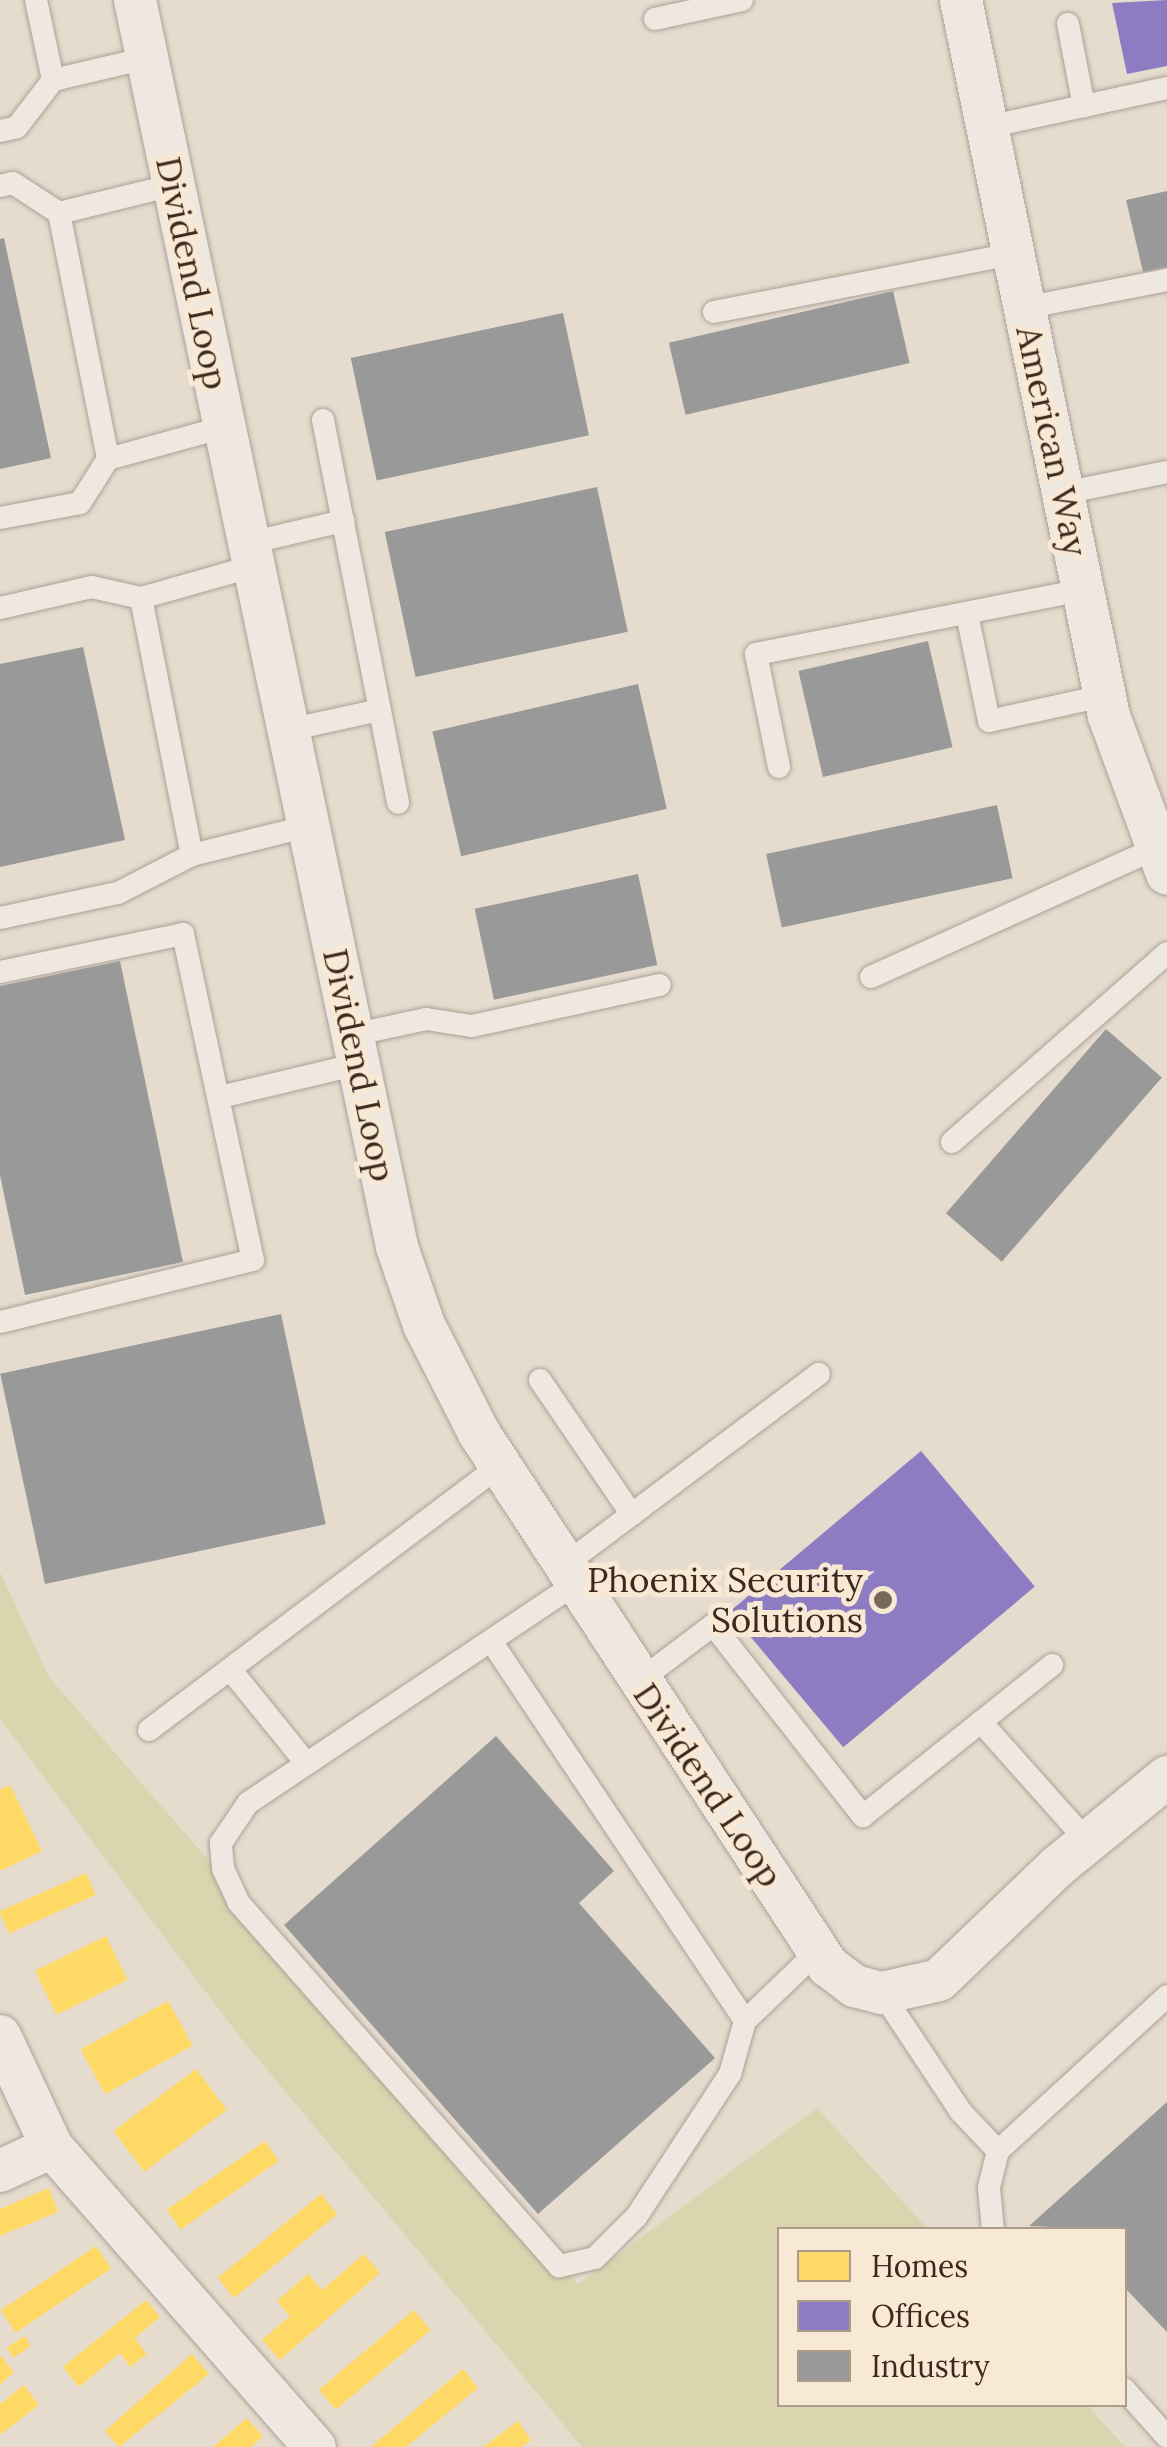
<!DOCTYPE html>
<style>
body{margin:0}
#map{position:relative;width:1167px;height:2447px;overflow:hidden;background:#e6dcce;font-family:Lora,serif}
div>[style]{position:absolute}
[style*='--x']{left:calc(var(--x)*1px);top:calc(var(--y)*1px);width:calc(var(--w)*1px);rotate:calc(var(--a)*1deg)}
.green>*{inset:0;background:#dad5af}
.homes>*{inset:0;background:#ffd966;transform-origin:0 0}
.offices>*{inset:0;background:#8e7cc3;transform-origin:0 0}
.industry>*{inset:0;background:#999;transform-origin:0 0}
.roads{filter:drop-shadow(0 0 2px #aca196) drop-shadow(0 0 2px #aca196)}
.lane>*{height:22px;margin:-11px;padding:0 11px;transform-origin:11px;border-radius:11px;background:#eee8e0}
.street>*{height:42px;margin:-21px;padding:0 21px;transform-origin:21px;border-radius:21px;background:#eee8e0}
.dots>*{width:28px;height:28px;translate:-50% -50%;box-sizing:border-box;border:5px solid #f8e9d4;border-radius:50%}
span{translate:-50% -50%;white-space:nowrap;text-align:center;line-height:1.15;-webkit-text-stroke:10px #f8e9d4;paint-order:stroke}
.street-label{font-size:35px;color:#3c281d}
.poi-label{font-size:35px;color:#3c281d}
.right{translate:-100% -50%;text-align:right}
.legend{position:absolute;left:777px;top:2227px;width:350px;height:180px;box-sizing:border-box;background:#f8e9d4;border:2px solid #ad9c8b;margin:0;padding:12px 18px;list-style:none;font-size:30px;color:#3c281d}
.legend li{display:flex;align-items:center;gap:20px;height:50px}
.legend b{width:50px;border:2px solid #ad9c8b}
</style>
<div id="map">
<div class="green">
<i style="clip-path:polygon(0 1572px,49px 1677px,578px 2284px,817px 2108px,928px 2229px,780px 2230px,780px 2404px,1087px 2405px,1125px 2447px,582px 2447px,239px 2036px,0 1719px)"></i>
</div>
<div class="homes">
<i style="clip-path:polygon(10px 1785px,42px 1851px,0 1871px,0 1790px)"></i>
<i style="left:86px;top:1873px;width:24px;height:95px;rotate:66deg"></i>
<i style="left:106px;top:1936px;width:49px;height:79px;rotate:64deg"></i>
<i style="left:168px;top:2001px;width:51px;height:100px;rotate:61deg"></i>
<i style="left:196px;top:2069px;width:51px;height:103px;rotate:53deg"></i>
<i style="left:265px;top:2141px;width:24px;height:120px;rotate:55deg"></i>
<i style="clip-path:polygon(49px 2188px,58px 2212px,0 2236px,0 2209px)"></i>
<i style="left:321px;top:2194px;width:26px;height:133px;rotate:51deg"></i>
<i style="left:96px;top:2246px;width:27px;height:115px;rotate:56deg"></i>
<i style="clip-path:polygon(364px 2254px,380px 2273px,280px 2360px,262px 2340px,290px 2316px,277px 2301px,308px 2274px,322px 2290px)"></i>
<i style="clip-path:polygon(146px 2300px,160px 2317px,135px 2338px,147px 2354px,130px 2367px,120px 2353px,79px 2387px,63px 2367px)"></i>
<i style="left:414px;top:2310px;width:26px;height:124px;rotate:50deg"></i>
<i style="left:24px;top:2336px;width:12px;height:21px;rotate:55deg"></i>
<i style="clip-path:polygon(192px 2354px,209px 2374px,119px 2447px,105px 2431px)"></i>
<i style="clip-path:polygon(0 2355px,14px 2372px,0 2385px)"></i>
<i style="clip-path:polygon(463px 2369px,478px 2388px,406px 2447px,371px 2447px)"></i>
<i style="clip-path:polygon(24px 2385px,39px 2405px,0 2435px,0 2404px)"></i>
<i style="clip-path:polygon(247px 2418px,263px 2436px,251px 2447px,213px 2447px)"></i>
<i style="clip-path:polygon(518px 2421px,531px 2440px,522px 2447px,483px 2447px)"></i>
</div>
<div class="offices">
<i style="clip-path:polygon(1167px 0,1167px 66px,1127px 74px,1112px 3px)"></i>
<i style="left:921px;top:1451px;width:177px;height:250px;rotate:50deg"></i>
</div>
<div class="industry">
<i style="clip-path:polygon(1167px 191px,1167px 267px,1143px 272px,1126px 200px)"></i>
<i style="clip-path:polygon(4px 238px,51px 458px,0 469px,0 239px)"></i>
<i style="left:893px;top:291px;width:74px;height:230px;rotate:77deg"></i>
<i style="left:563px;top:313px;width:125px;height:217px;rotate:78deg"></i>
<i style="left:597px;top:487px;width:148px;height:217px;rotate:78deg"></i>
<i style="left:928px;top:641px;width:109px;height:133px;rotate:77deg"></i>
<i style="clip-path:polygon(83px 647px,125px 840px,0 867px,0 664px)"></i>
<i style="left:638px;top:684px;width:128px;height:211px;rotate:77deg"></i>
<i style="left:997px;top:805px;width:75px;height:236px;rotate:78deg"></i>
<i style="left:638px;top:874px;width:93px;height:167px;rotate:78deg"></i>
<i style="clip-path:polygon(120px 961px,183px 1262px,25px 1295px,0 1175px,0 986px)"></i>
<i style="left:1106px;top:1029px;width:74px;height:244px;rotate:41deg"></i>
<i style="left:281px;top:1314px;width:215px;height:287px;rotate:78deg"></i>
<i style="clip-path:polygon(496px 1736px,614px 1871px,579px 1903px,715px 2058px,538px 2214px,284px 1925px)"></i>
<i style="clip-path:polygon(1167px 2102px,1167px 2332px,1124px 2287px,1124px 2230px,1029px 2226px)"></i>
</div>
<div class="roads">
<div class="lane">
<i style="--x:36;--y:0;--w:82;--a:78"></i>
<i style="--x:655;--y:19;--w:89;--a:-12.3"></i>
<i style="--x:1068;--y:24;--w:84;--a:79"></i>
<i style="--x:987;--y:127;--w:184;--a:-12.2"></i>
<i style="--x:0;--y:131;--w:17;--a:-13"></i>
<i style="--x:17;--y:127;--w:59;--a:-52.5"></i>
<i style="--x:53;--y:80;--w:97;--a:-13.2"></i>
<i style="--x:0;--y:186;--w:13;--a:-13"></i>
<i style="--x:13;--y:183;--w:55;--a:33.1"></i>
<i style="--x:59;--y:213;--w:117;--a:-13.8"></i>
<i style="--x:59;--y:213;--w:251;--a:78.7"></i>
<i style="--x:1024;--y:308;--w:146;--a:-11.1"></i>
<i style="--x:714;--y:312;--w:305;--a:-11"></i>
<i style="--x:323;--y:420;--w:390;--a:78.9"></i>
<i style="--x:1063;--y:493;--w:106;--a:-11.4"></i>
<i style="--x:0;--y:518;--w:81;--a:-10.6"></i>
<i style="--x:80;--y:503;--w:52;--a:-57.5"></i>
<i style="--x:108;--y:459;--w:120;--a:-15.4"></i>
<i style="--x:249;--y:543;--w:97;--a:-13.2"></i>
<i style="--x:141;--y:598;--w:262;--a:78.8"></i>
<i style="--x:0;--y:608;--w:94;--a:-12.9"></i>
<i style="--x:92;--y:587;--w:50;--a:12.7"></i>
<i style="--x:141;--y:598;--w:117;--a:-15.8"></i>
<i style="--x:967;--y:614;--w:109;--a:78.4"></i>
<i style="--x:989;--y:721;--w:118;--a:-12.3"></i>
<i style="--x:288;--y:730;--w:94;--a:-12.3"></i>
<i style="--x:779;--y:767;--w:115;--a:-101.5"></i>
<i style="--x:756;--y:654;--w:332;--a:-11.1"></i>
<i style="--x:0;--y:918;--w:121;--a:-12"></i>
<i style="--x:118;--y:893;--w:83;--a:-27.2"></i>
<i style="--x:192;--y:855;--w:120;--a:-14"></i>
<i style="--x:0;--y:972;--w:187;--a:-11.7"></i>
<i style="--x:183;--y:934;--w:333;--a:77.9"></i>
<i style="--x:253;--y:1260;--w:260;--a:166.2"></i>
<i style="--x:871;--y:977;--w:312;--a:-24.3"></i>
<i style="--x:352;--y:1035;--w:76;--a:-12.2"></i>
<i style="--x:426;--y:1019;--w:47;--a:8.7"></i>
<i style="--x:472;--y:1026;--w:192;--a:-12.3"></i>
<i style="--x:220;--y:1097;--w:143;--a:-13.4"></i>
<i style="--x:952;--y:1142;--w:286;--a:-41.3"></i>
<i style="--x:540;--y:1380;--w:163;--a:55.7"></i>
<i style="--x:563;--y:1566;--w:320;--a:-36.9"></i>
<i style="--x:491;--y:1641;--w:457;--a:56.2"></i>
<i style="--x:745;--y:2021;--w:55;--a:105.8"></i>
<i style="--x:730;--y:2074;--w:171;--a:123.3"></i>
<i style="--x:636;--y:2217;--w:58;--a:135"></i>
<i style="--x:595;--y:2258;--w:37;--a:167"></i>
<i style="--x:559;--y:2266;--w:484;--a:-131.4"></i>
<i style="--x:239;--y:1903;--w:38;--a:-115"></i>
<i style="--x:223;--y:1868;--w:25;--a:-95"></i>
<i style="--x:221;--y:1843;--w:48;--a:-56"></i>
<i style="--x:248;--y:1803;--w:394;--a:-33.8"></i>
<i style="--x:230;--y:1669;--w:122;--a:51"></i>
<i style="--x:639;--y:1681;--w:93;--a:-37.1"></i>
<i style="--x:713;--y:1625;--w:243;--a:51.9"></i>
<i style="--x:863;--y:1816;--w:242;--a:-38.6"></i>
<i style="--x:981;--y:1722;--w:161;--a:48.3"></i>
<i style="--x:149;--y:1730;--w:438;--a:-37"></i>
<i style="--x:882;--y:1993;--w:143;--a:56.4"></i>
<i style="--x:961;--y:2112;--w:54;--a:46.5"></i>
<i style="--x:998;--y:2151;--w:38;--a:104"></i>
<i style="--x:989;--y:2188;--w:42;--a:84.6"></i>
<i style="--x:745;--y:2021;--w:101;--a:-43.8"></i>
<i style="--x:998;--y:2151;--w:229;--a:-42.5"></i>
<i style="--x:1124;--y:2389;--w:64;--a:48.1"></i>
</div>
<div class="street">
<i style="--x:135;--y:0;--w:1274;--a:78.13"></i>
<i style="--x:397;--y:1247;--w:83;--a:70.9"></i>
<i style="--x:424;--y:1325;--w:121;--a:63"></i>
<i style="--x:479;--y:1433;--w:637;--a:56.78"></i>
<i style="--x:828;--y:1966;--w:34;--a:37"></i>
<i style="--x:855;--y:1986;--w:28;--a:15"></i>
<i style="--x:882;--y:1993;--w:58;--a:-12.8"></i>
<i style="--x:939;--y:1980;--w:165;--a:-43.8"></i>
<i style="--x:1058;--y:1866;--w:141;--a:-39.2"></i>
<i style="--x:961;--y:0;--w:731;--a:78.32"></i>
<i style="--x:1109;--y:716;--w:168;--a:69.8"></i>
<i style="--x:0;--y:2036;--w:123;--a:64.9"></i>
<i style="--x:52;--y:2147;--w:399;--a:48.8"></i>
<i style="--x:0;--y:2171;--w:57;--a:-24.8"></i>
</div>
</div>
<div class="dots">
<i style="left:883px;top:1600px;background:#78675b"></i>
</div>
<div class="street-label">
<span style="left:192px;top:273px;rotate:78deg">Dividend Loop</span>
<span style="left:1052px;top:441px;rotate:78deg">American Way</span>
<span style="left:359px;top:1065px;rotate:78deg">Dividend Loop</span>
<span style="left:708px;top:1785px;rotate:56deg">Dividend Loop</span>
</div>
<div class="poi-label">
<span class="right" style="left:863px;top:1600px">Phoenix Security<br>Solutions</span>
</div>
<ul class="legend">
<li><b style="height:28px;background:#ffd966"></b>Homes</li>
<li><b style="height:28px;background:#8e7cc3"></b>Offices</li>
<li><b style="height:28px;background:#999"></b>Industry</li>
</ul>
</div>
